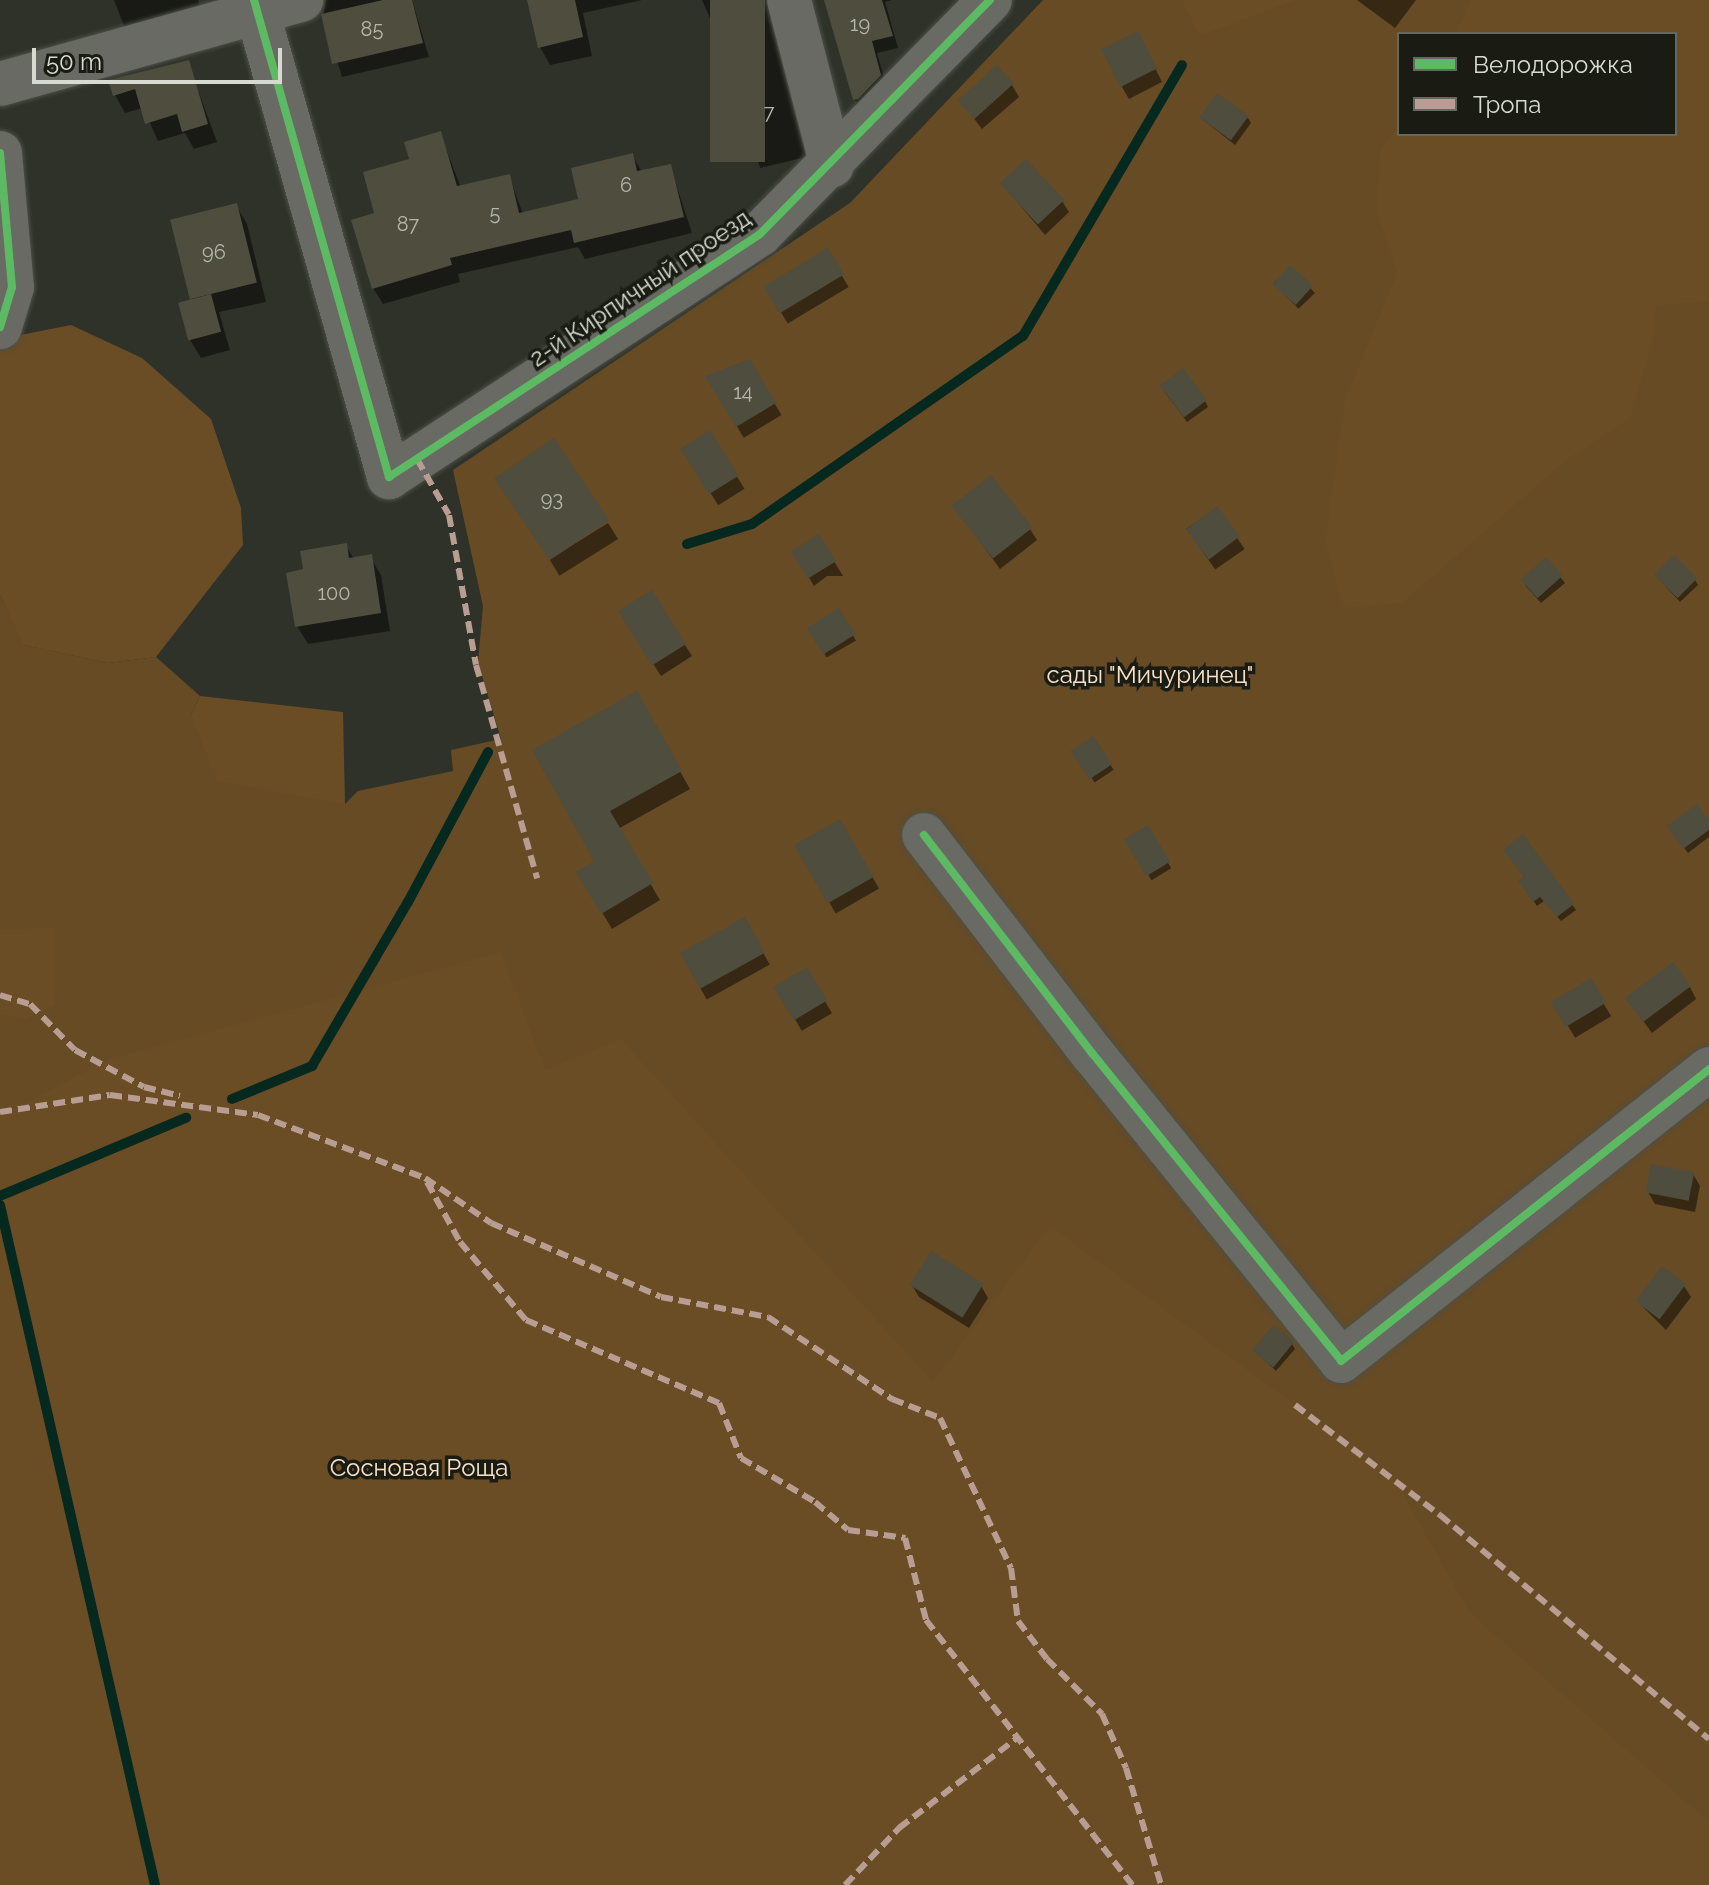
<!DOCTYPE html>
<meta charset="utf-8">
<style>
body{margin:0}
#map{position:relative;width:1709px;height:1885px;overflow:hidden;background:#2f3229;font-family:Raleway,sans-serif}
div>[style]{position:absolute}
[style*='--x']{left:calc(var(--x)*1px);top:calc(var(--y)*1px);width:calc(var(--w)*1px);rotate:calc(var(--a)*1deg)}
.green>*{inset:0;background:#674b25}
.forest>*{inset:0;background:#6a4d24}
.shadow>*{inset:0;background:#0007;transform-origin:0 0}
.stream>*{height:10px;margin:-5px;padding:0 5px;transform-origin:5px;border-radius:5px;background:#05281f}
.building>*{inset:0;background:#4e4d3e;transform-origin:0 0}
.roads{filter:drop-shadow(0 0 2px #4c5047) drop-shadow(0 0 2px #4c5047)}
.minor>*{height:44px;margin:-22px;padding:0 22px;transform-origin:22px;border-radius:22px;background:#686a63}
.quiet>*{height:6px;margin-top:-3px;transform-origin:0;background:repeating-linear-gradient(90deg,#b99d93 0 12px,transparent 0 18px)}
.cycleway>*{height:8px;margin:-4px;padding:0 4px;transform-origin:4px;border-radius:4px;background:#5cba63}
span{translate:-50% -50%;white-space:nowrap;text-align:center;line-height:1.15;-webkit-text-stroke:7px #1a1c14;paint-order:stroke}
.number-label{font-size:20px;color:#b4b7ab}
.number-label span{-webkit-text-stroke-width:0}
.street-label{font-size:24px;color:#d6dacf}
.park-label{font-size:24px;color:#f7e0c6}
.legend{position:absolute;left:1397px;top:32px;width:280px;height:104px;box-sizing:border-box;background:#1a1c14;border:2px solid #65685f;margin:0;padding:10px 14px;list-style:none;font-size:24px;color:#d6dacf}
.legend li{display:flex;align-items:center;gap:16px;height:40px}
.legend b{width:40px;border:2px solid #65685f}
.scale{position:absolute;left:32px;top:48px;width:250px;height:36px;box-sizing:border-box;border:4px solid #d6dacf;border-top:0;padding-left:10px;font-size:24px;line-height:28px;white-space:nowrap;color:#d6dacf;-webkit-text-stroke:6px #1a1c14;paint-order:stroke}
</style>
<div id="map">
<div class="green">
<i style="clip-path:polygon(evenodd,1043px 0,1709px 0,1709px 1885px,0 1885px,0 595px,24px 645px,108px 663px,156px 657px,200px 696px,191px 715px,345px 804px,358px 791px,453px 771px,451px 750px,501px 739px,478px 662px,483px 606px,453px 470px,850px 203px,1043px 0,1399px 34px,1675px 34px,1675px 134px,1399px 134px,1399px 34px)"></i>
</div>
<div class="forest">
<i style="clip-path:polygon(1182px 0,1296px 0,1200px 36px)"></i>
<i style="clip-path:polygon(1471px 0,1709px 0,1709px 301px,1656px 306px,1653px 339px,1630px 418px,1568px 459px,1402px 603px,1343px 608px,1325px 541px,1345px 400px,1397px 273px,1378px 213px,1380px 151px,1399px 125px,1399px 134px,1675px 134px,1675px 34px,1456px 34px)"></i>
<i style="clip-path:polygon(71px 325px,142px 358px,211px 419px,241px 508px,243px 545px,156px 657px,108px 663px,23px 645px,0 595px,0 339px)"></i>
<i style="clip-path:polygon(200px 696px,343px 712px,345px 804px,217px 781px,191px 715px)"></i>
<i style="clip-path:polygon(55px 928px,55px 1006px,25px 1019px,0 1014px,0 929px)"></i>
<i style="clip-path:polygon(501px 952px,545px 1070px,621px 1039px,933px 1382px,1050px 1226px,1393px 1476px,1470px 1613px,1709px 1822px,1709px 1885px,0 1885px,0 1116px,110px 1059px)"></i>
</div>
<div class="shadow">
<i style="clip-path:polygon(114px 0,198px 0,201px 10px,128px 36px)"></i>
<i style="clip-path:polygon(326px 0,412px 0,429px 57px,342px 77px,323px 15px)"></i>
<i style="clip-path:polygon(529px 0,642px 0,583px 13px,592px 56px,550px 65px,540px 47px)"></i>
<i style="clip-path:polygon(702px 0,773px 0,770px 20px,806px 157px,760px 168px,718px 24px,713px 25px)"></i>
<i style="clip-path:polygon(850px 0,892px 0,885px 2px,898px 48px,877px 53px,887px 88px,861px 110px,855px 100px)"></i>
<i style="clip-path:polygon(1357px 0,1416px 0,1395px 28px)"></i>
<i style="clip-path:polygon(1144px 46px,1162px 82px,1129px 99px,1122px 87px)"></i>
<i style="clip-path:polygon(188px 63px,217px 142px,194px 149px,185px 133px,158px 141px,143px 108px,125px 113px,115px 95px)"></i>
<i style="clip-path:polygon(1012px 85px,1019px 97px,982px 129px,960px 100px)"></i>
<i style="clip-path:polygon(1201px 118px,1248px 118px,1251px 123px,1235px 145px)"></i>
<i style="clip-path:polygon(440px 133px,461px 188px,509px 176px,523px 214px,581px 200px,632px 155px,642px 172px,670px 166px,692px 233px,585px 259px,578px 247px,458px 274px,460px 282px,383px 304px,373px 288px,377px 214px,412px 160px)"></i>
<i style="clip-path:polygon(1002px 184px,1062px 201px,1069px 212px,1045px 235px)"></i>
<i style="clip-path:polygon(236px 205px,247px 224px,266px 302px,219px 312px,230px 350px,201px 358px,190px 340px,192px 298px)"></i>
<i style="left:827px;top:251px;width:42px;height:71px;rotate:59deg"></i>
<i style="left:1290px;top:267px;width:36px;height:23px;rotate:46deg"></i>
<i style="left:749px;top:361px;width:63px;height:44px;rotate:59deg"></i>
<i style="clip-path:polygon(1164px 391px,1205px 401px,1208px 407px,1187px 422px)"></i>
<i style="left:709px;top:432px;width:67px;height:31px;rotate:58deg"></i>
<i style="clip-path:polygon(954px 506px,1030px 529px,1037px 540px,1000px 569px)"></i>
<i style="left:1216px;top:508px;width:50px;height:36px;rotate:55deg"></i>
<i style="left:608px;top:523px;width:19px;height:69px;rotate:58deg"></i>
<i style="clip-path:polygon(819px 537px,843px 576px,827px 576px,814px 586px,794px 552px)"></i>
<i style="clip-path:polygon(346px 546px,354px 559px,370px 557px,381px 575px,390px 631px,308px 644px,297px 626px,305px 571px)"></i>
<i style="clip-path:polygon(1546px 560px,1565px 583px,1541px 603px,1525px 585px)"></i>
<i style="clip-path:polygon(1659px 579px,1695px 580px,1698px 585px,1680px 602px)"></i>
<i style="left:839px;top:611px;width:34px;height:34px;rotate:60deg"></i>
<i style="clip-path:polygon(627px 623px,685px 645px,692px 656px,661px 676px)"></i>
<i style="clip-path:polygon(636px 694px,690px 789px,618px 829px,660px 900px,612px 929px,578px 872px,597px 861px)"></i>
<i style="left:1093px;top:739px;width:37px;height:23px;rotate:56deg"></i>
<i style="left:840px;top:821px;width:78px;height:50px;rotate:60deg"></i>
<i style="clip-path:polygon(1709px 823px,1709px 837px,1688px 853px,1672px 831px)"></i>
<i style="left:1147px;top:828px;width:47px;height:23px;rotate:59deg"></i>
<i style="clip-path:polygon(1523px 837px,1576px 910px,1561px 921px,1544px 901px,1537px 906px,1524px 887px)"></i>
<i style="left:745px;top:920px;width:51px;height:72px;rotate:61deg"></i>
<i style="left:807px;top:970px;width:50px;height:35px;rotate:60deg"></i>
<i style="left:1590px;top:981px;width:41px;height:42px;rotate:59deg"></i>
<i style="clip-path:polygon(1690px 987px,1696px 999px,1652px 1033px,1636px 1011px)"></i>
<i style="clip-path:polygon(1693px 1174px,1700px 1186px,1695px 1212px,1655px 1204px,1648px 1192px)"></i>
<i style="clip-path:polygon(912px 1285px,981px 1286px,988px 1298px,969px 1328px,919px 1297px)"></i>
<i style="clip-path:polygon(1684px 1286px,1691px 1297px,1666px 1330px,1637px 1301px)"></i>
<i style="clip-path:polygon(1292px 1344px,1295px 1349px,1276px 1371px,1255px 1351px)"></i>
</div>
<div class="stream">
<i style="--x:687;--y:544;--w:68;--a:-17.1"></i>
<i style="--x:752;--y:524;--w:330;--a:-34.8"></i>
<i style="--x:1023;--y:336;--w:314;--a:-59.6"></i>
<i style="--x:232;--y:1099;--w:87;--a:-22.4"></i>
<i style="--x:312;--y:1066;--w:190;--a:-59.7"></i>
<i style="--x:408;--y:902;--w:170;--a:-61.9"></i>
<i style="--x:0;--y:1196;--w:202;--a:-22.8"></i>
<i style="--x:0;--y:1205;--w:697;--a:77.16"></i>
</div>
<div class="building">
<i style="clip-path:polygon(383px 0,412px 0,423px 43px,332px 64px,321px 14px)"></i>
<i style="clip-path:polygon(527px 0,575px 0,583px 37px,538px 48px)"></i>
<i style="left:710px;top:0;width:55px;height:162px"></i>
<i style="clip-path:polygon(824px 0,882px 0,893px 36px,872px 41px,881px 75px,858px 99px,853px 100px)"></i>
<i style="left:1138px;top:31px;width:42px;height:41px;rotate:63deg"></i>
<i style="clip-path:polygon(189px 60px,208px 124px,182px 132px,177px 114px,145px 124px,135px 89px,113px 96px,108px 80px)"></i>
<i style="left:997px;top:65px;width:25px;height:53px;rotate:48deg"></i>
<i style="left:1217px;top:93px;width:39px;height:30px;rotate:36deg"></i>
<i style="clip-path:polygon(441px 131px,457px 186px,510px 174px,519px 213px,578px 199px,571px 168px,633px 153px,637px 171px,671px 164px,684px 217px,574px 243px,571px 230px,450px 258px,452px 265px,372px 289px,351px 220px,374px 213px,363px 172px,409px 159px,404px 142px)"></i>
<i style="left:1026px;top:159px;width:56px;height:36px;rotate:47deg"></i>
<i style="left:237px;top:203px;width:82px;height:69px;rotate:76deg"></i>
<i style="left:828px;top:248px;width:31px;height:75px;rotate:59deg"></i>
<i style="left:1290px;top:265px;width:31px;height:26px;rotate:42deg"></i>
<i style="left:211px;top:294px;width:39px;height:34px;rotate:75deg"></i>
<i style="clip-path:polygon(750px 359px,776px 403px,736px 427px,705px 376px)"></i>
<i style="left:1183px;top:368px;width:40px;height:29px;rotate:53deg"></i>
<i style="left:710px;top:430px;width:54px;height:35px;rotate:58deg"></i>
<i style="left:554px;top:438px;width:99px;height:72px;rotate:56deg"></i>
<i style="left:991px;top:475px;width:67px;height:50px;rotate:52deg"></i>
<i style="left:1217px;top:506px;width:38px;height:39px;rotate:53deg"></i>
<i style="left:819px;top:534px;width:32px;height:33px;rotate:58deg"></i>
<i style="clip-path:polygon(347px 543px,349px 558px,372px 554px,381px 613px,295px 627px,286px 573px,303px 569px,300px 551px)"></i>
<i style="left:1674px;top:555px;width:33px;height:28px;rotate:45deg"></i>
<i style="left:1546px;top:557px;width:25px;height:34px;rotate:48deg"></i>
<i style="left:652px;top:590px;width:64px;height:40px;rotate:58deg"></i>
<i style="left:839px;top:608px;width:31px;height:38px;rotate:58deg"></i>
<i style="clip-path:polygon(637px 691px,682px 771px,610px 811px,653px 883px,601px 914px,576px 872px,594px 861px,532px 750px)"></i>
<i style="left:1093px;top:736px;width:34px;height:27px;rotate:56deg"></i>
<i style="clip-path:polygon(1697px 804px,1709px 820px,1709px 830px,1683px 849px,1667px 826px)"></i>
<i style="left:840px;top:819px;width:67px;height:53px;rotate:60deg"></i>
<i style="left:1148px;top:825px;width:43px;height:28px;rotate:59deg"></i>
<i style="clip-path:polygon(1523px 834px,1574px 904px,1557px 917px,1540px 897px,1533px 902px,1518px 881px,1524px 877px,1503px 850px)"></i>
<i style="left:745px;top:917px;width:41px;height:74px;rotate:61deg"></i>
<i style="left:1673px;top:962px;width:30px;height:60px;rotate:53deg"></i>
<i style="left:807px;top:967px;width:39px;height:39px;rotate:59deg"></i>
<i style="left:1591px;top:978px;width:29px;height:47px;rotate:59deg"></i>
<i style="left:1651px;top:1164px;width:44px;height:29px;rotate:11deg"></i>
<i style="left:931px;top:1251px;width:62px;height:40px;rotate:32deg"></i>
<i style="left:1662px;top:1266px;width:30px;height:44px;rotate:37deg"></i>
<i style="left:1273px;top:1325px;width:27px;height:33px;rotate:39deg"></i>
</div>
<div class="roads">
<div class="minor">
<i style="--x:254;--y:0;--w:496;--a:74.2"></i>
<i style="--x:389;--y:477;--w:443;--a:-33.2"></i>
<i style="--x:760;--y:234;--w:328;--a:-45.5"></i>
<i style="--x:789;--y:0;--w:171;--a:75.5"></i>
<i style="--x:0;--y:84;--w:313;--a:-15.6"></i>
<i style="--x:0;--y:153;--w:135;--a:84.9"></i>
<i style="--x:12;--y:287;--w:42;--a:106.7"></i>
<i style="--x:924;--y:835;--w:275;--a:52.4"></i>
<i style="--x:1092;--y:1053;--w:396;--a:51"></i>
<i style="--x:1341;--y:1361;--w:470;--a:-38.4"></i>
</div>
</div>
<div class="quiet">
<i style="--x:417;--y:459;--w:64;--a:60.3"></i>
<i style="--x:449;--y:515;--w:152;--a:79.8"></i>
<i style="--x:476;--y:665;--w:222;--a:74"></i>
<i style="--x:0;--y:995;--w:31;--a:17"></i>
<i style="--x:30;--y:1004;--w:64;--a:45.6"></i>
<i style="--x:75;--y:1050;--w:78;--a:28.2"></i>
<i style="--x:144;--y:1087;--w:37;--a:14"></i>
<i style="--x:0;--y:1112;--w:111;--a:-8.8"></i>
<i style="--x:110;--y:1095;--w:149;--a:7.7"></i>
<i style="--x:258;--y:1115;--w:178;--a:20.7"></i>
<i style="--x:425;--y:1178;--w:80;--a:34.3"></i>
<i style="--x:491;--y:1223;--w:185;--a:23.5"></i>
<i style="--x:661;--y:1297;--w:109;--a:10.6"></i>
<i style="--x:768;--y:1317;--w:149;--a:33.5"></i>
<i style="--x:892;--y:1399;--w:52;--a:21.6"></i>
<i style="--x:940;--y:1418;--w:166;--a:64.7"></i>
<i style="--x:1011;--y:1568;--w:53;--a:82.5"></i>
<i style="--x:1018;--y:1621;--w:48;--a:52.7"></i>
<i style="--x:1047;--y:1659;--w:78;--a:45"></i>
<i style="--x:1102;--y:1714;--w:59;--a:66"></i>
<i style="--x:1126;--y:1768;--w:122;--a:73.3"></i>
<i style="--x:427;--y:1182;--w:68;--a:61.2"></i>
<i style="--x:460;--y:1242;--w:102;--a:49.8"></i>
<i style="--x:526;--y:1320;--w:210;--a:23.3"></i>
<i style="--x:719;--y:1403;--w:59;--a:68.2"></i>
<i style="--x:741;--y:1458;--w:86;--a:30.7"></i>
<i style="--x:815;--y:1502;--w:43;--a:40.3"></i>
<i style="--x:848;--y:1530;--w:58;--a:8"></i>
<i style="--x:905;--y:1538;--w:85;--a:75.6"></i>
<i style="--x:926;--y:1620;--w:336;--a:52.1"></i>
<i style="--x:1295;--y:1405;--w:182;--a:37.2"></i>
<i style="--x:1440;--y:1515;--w:350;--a:39.8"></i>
<i style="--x:845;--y:1885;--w:79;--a:-46.5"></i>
<i style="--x:899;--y:1828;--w:148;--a:-37.3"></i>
</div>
<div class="cycleway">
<i style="--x:254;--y:0;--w:496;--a:74.2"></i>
<i style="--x:389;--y:477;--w:443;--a:-33.2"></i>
<i style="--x:760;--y:234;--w:328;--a:-45.5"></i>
<i style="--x:0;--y:153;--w:135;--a:84.9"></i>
<i style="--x:12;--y:287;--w:42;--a:106.7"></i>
<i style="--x:924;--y:835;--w:275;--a:52.4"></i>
<i style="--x:1092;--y:1053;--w:396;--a:51"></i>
<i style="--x:1341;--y:1361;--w:470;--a:-38.4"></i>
</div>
<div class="number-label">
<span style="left:860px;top:24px">19</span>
<span style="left:372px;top:29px">85</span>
<span style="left:769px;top:112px">7</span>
<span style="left:626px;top:185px">6</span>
<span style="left:495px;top:213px">5</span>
<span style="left:408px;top:224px">87</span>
<span style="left:214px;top:252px">96</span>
<span style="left:743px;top:392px">14</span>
<span style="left:552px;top:499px">93</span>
<span style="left:334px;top:593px">100</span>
</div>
<div class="street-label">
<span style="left:640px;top:288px;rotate:-34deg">2-й Кирпичный проезд</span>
</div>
<div class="park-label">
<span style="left:1150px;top:675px">сады "Мичуринец"</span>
<span style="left:419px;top:1468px">Сосновая Роща</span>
</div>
<ul class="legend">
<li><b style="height:10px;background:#5cba63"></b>Велодорожка</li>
<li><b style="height:10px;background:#b99d93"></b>Тропа</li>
</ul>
<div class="scale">50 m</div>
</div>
